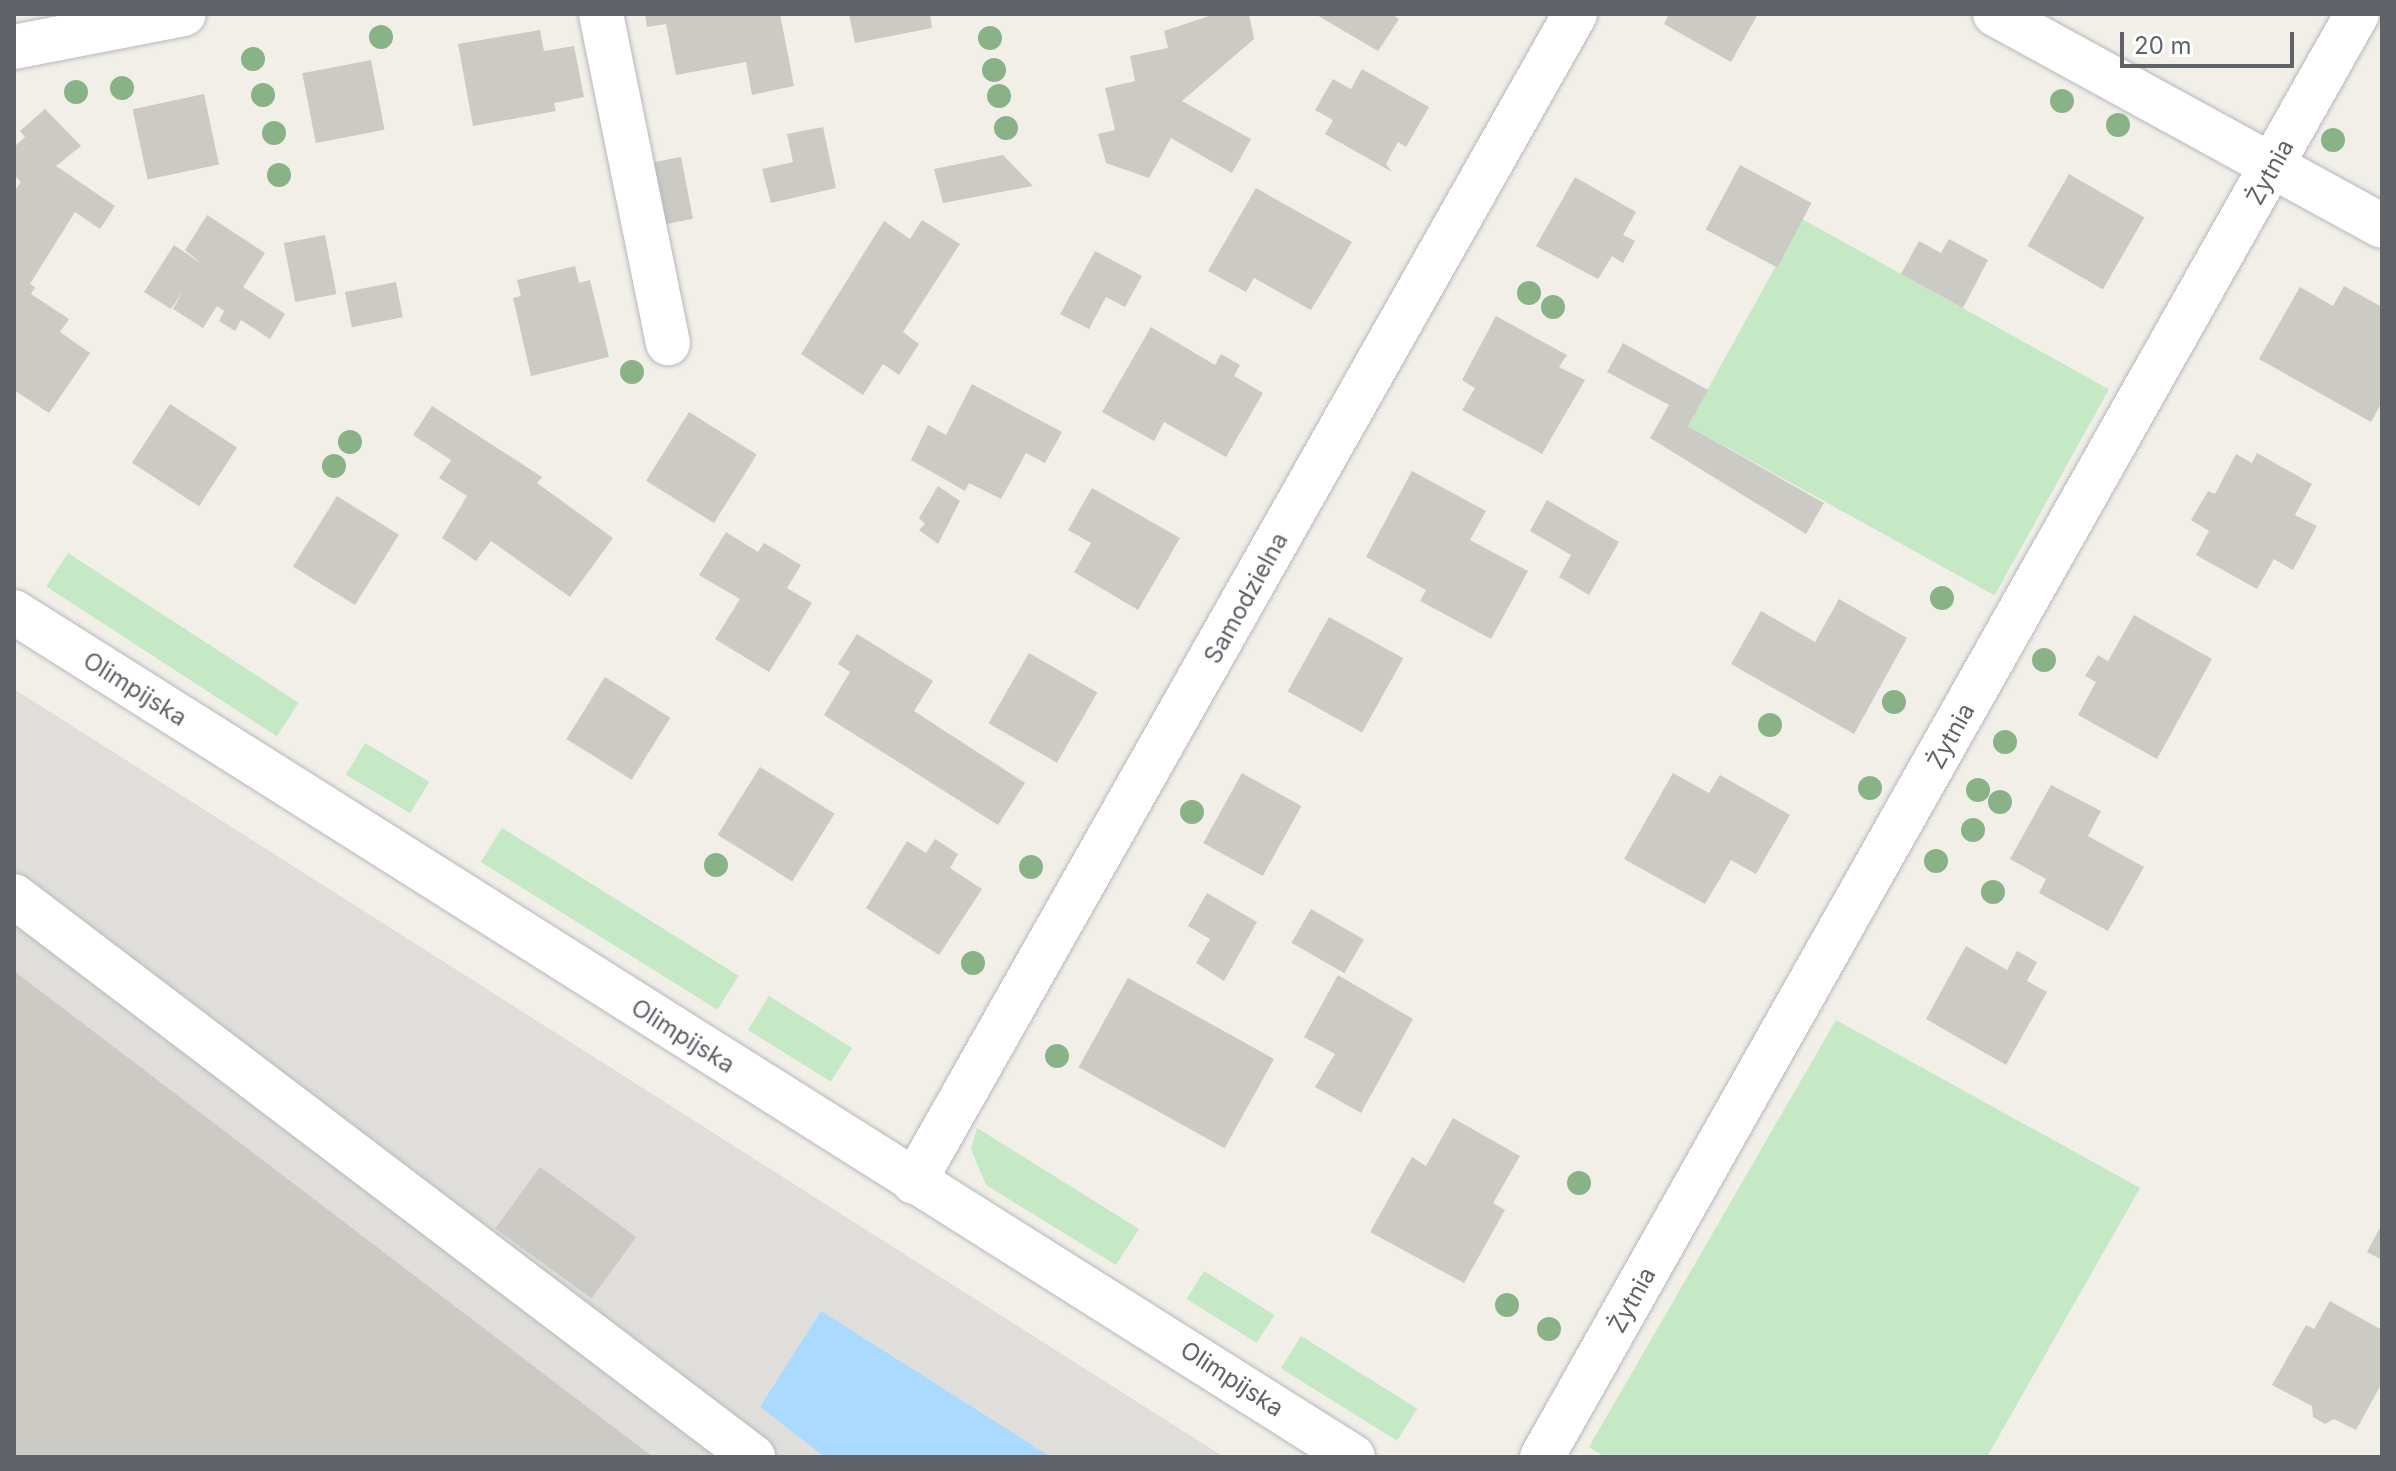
<!DOCTYPE html>
<meta charset="utf-8">
<style>
body{margin:0}
#map{position:relative;width:2396px;height:1471px;overflow:hidden;background:#f1efe8;font-family:Inter,sans-serif}
div>[style]{position:absolute}
[style*='--x']{left:calc(var(--x)*1px);top:calc(var(--y)*1px);width:calc(var(--w)*1px);rotate:calc(var(--a)*1deg)}
.industrial>*{inset:0;background:#e0deda}
.green>*{inset:0;background:#c5e8c5;transform-origin:0 0}
.water>*{inset:0;background:#aadaff}
.building>*{inset:0;background:#cccac5;transform-origin:0 0}
.roads{filter:drop-shadow(0 0 2px #b5b8bc) drop-shadow(0 0 2px #b5b8bc)}
.minor>*{height:44px;margin:-22px;padding:0 22px;transform-origin:22px;border-radius:22px;background:#fff}
.trees>*{width:24px;height:24px;margin:-12px;border-radius:50%;background:#89b387}
span{translate:-50% -50%;white-space:nowrap;text-align:center;line-height:1.15;-webkit-text-stroke:8px #fff;paint-order:stroke}
.street-label{font-size:24px;color:#5f6368}
.frame{position:absolute;inset:0;border:16px solid #5f6368;pointer-events:none}
.scale{position:absolute;left:2120px;top:32px;width:174px;height:36px;box-sizing:border-box;border:4px solid #5f6368;border-top:0;padding-left:10px;font-size:24px;line-height:28px;white-space:nowrap;color:#5f6368;-webkit-text-stroke:6px #fff;paint-order:stroke}
</style>
<div id="map">
<div class="industrial">
<i style="clip-path:polygon(14px 689px,1224px 1457px,14px 1457px)"></i>
</div>
<div class="green">
<i style="left:1802px;top:219px;width:351px;height:236px;rotate:29deg"></i>
<i style="left:68px;top:553px;width:275px;height:40px;rotate:33deg"></i>
<i style="left:365px;top:743px;width:75px;height:37px;rotate:31deg"></i>
<i style="left:502px;top:828px;width:279px;height:40px;rotate:32deg"></i>
<i style="left:769px;top:996px;width:98px;height:40px;rotate:32deg"></i>
<i style="clip-path:polygon(1836px 1020px,2140px 1188px,1987px 1457px,1605px 1457px,1589px 1447px)"></i>
<i style="clip-path:polygon(977px 1128px,1139px 1229px,1116px 1265px,986px 1185px,971px 1149px)"></i>
<i style="left:1204px;top:1271px;width:83px;height:33px;rotate:32deg"></i>
<i style="left:1301px;top:1336px;width:137px;height:38px;rotate:32deg"></i>
</div>
<div class="water">
<i style="clip-path:polygon(821px 1311px,1051px 1457px,825px 1457px,760px 1407px)"></i>
</div>
<div class="building">
<i style="clip-path:polygon(645px 14px,780px 14px,794px 86px,752px 95px,746px 62px,676px 75px,666px 24px,647px 27px)"></i>
<i style="clip-path:polygon(849px 14px,930px 14px,932px 28px,855px 43px)"></i>
<i style="clip-path:polygon(1215px 14px,1249px 14px,1254px 39px,1182px 101px,1251px 139px,1232px 173px,1171px 138px,1149px 178px,1106px 163px,1098px 134px,1115px 130px,1105px 88px,1135px 81px,1130px 56px,1168px 48px,1164px 31px)"></i>
<i style="clip-path:polygon(1315px 14px,1391px 14px,1399px 19px,1378px 51px)"></i>
<i style="clip-path:polygon(1669px 14px,1758px 14px,1731px 62px,1664px 24px)"></i>
<i style="clip-path:polygon(540px 30px,544px 51px,574px 46px,584px 97px,554px 103px,556px 111px,473px 126px,458px 44px)"></i>
<i style="left:371px;top:60px;width:71px;height:70px;rotate:79deg"></i>
<i style="clip-path:polygon(1362px 69px,1429px 107px,1406px 147px,1398px 142px,1386px 164px,1392px 172px,1325px 134px,1333px 120px,1315px 110px,1333px 79px,1351px 89px)"></i>
<i style="left:204px;top:94px;width:72px;height:73px;rotate:78deg"></i>
<i style="clip-path:polygon(45px 109px,81px 146px,56px 166px,115px 206px,100px 229px,75px 212px,30px 284px,35px 287px,31px 294px,69px 319px,60px 332px,90px 353px,49px 413px,14px 390px,14px 192px,21px 182px,14px 175px,14px 147px,25px 137px,20px 131px)"></i>
<i style="clip-path:polygon(823px 127px,836px 188px,771px 203px,762px 169px,793px 162px,787px 134px)"></i>
<i style="clip-path:polygon(1003px 155px,1033px 186px,943px 203px,934px 169px)"></i>
<i style="left:681px;top:157px;width:63px;height:32px;rotate:79deg"></i>
<i style="left:1740px;top:165px;width:81px;height:73px;rotate:28deg"></i>
<i style="left:2069px;top:174px;width:87px;height:83px;rotate:30deg"></i>
<i style="clip-path:polygon(1575px 177px,1636px 212px,1623px 235px,1635px 241px,1623px 263px,1612px 256px,1598px 279px,1536px 246px)"></i>
<i style="clip-path:polygon(1256px 188px,1352px 242px,1311px 310px,1254px 278px,1246px 292px,1208px 271px)"></i>
<i style="clip-path:polygon(207px 215px,265px 253px,243px 287px,285px 314px,270px 339px,241px 320px,235px 331px,219px 321px,224px 311px,217px 306px,203px 328px,173px 309px,183px 291px,171px 309px,144px 292px,174px 245px,202px 264px,185px 250px)"></i>
<i style="clip-path:polygon(922px 220px,960px 244px,903px 332px,919px 344px,899px 375px,883px 364px,863px 395px,801px 354px,884px 221px,910px 239px)"></i>
<i style="left:325px;top:235px;width:60px;height:42px;rotate:79deg"></i>
<i style="clip-path:polygon(1949px 239px,1988px 260px,1963px 308px,1901px 274px,1919px 241px,1941px 253px)"></i>
<i style="clip-path:polygon(1095px 251px,1142px 276px,1125px 307px,1106px 297px,1089px 329px,1060px 314px)"></i>
<i style="clip-path:polygon(575px 266px,579px 283px,590px 280px,609px 357px,531px 376px,513px 298px,521px 296px,517px 280px)"></i>
<i style="left:396px;top:282px;width:36px;height:52px;rotate:79deg"></i>
<i style="clip-path:polygon(2344px 286px,2382px 307px,2382px 402px,2371px 422px,2259px 359px,2300px 287px,2333px 306px)"></i>
<i style="clip-path:polygon(1496px 316px,1567px 355px,1559px 367px,1585px 380px,1542px 454px,1462px 410px,1475px 388px,1462px 380px)"></i>
<i style="clip-path:polygon(1151px 327px,1215px 365px,1221px 354px,1240px 365px,1234px 376px,1263px 393px,1226px 457px,1164px 422px,1154px 441px,1102px 412px)"></i>
<i style="clip-path:polygon(1623px 343px,1708px 390px,1688px 426px,1824px 503px,1806px 534px,1650px 438px,1669px 405px,1607px 372px)"></i>
<i style="clip-path:polygon(972px 384px,1062px 432px,1045px 463px,1026px 453px,1001px 499px,969px 483px,965px 491px,911px 460px,928px 425px,946px 435px)"></i>
<i style="left:170px;top:404px;width:80px;height:70px;rotate:33deg"></i>
<i style="clip-path:polygon(432px 406px,542px 477px,537px 483px,613px 538px,570px 597px,491px 541px,476px 561px,442px 538px,467px 496px,439px 478px,451px 460px,413px 435px)"></i>
<i style="left:689px;top:412px;width:80px;height:81px;rotate:32deg"></i>
<i style="clip-path:polygon(2257px 453px,2312px 484px,2295px 515px,2317px 526px,2293px 570px,2274px 559px,2257px 589px,2196px 555px,2209px 531px,2191px 520px,2208px 491px,2215px 494px,2236px 454px,2252px 463px)"></i>
<i style="clip-path:polygon(1412px 471px,1486px 511px,1470px 540px,1528px 571px,1491px 639px,1420px 601px,1426px 590px,1366px 557px)"></i>
<i style="clip-path:polygon(938px 486px,960px 501px,938px 544px,919px 530px,925px 524px,919px 518px)"></i>
<i style="clip-path:polygon(1092px 488px,1180px 538px,1138px 610px,1074px 572px,1091px 543px,1068px 530px)"></i>
<i style="left:337px;top:496px;width:73px;height:83px;rotate:32deg"></i>
<i style="clip-path:polygon(1547px 500px,1619px 542px,1589px 595px,1559px 577px,1571px 555px,1530px 531px)"></i>
<i style="clip-path:polygon(726px 532px,758px 552px,764px 543px,801px 565px,787px 588px,812px 603px,769px 672px,715px 639px,740px 599px,699px 575px)"></i>
<i style="clip-path:polygon(1839px 599px,1907px 638px,1854px 734px,1731px 664px,1761px 611px,1815px 642px)"></i>
<i style="clip-path:polygon(2134px 615px,2212px 659px,2157px 759px,2078px 715px,2096px 682px,2085px 676px,2098px 655px,2108px 661px)"></i>
<i style="left:1329px;top:617px;width:85px;height:85px;rotate:29deg"></i>
<i style="clip-path:polygon(857px 634px,933px 681px,914px 711px,1025px 783px,998px 825px,824px 715px,850px 672px,838px 664px)"></i>
<i style="left:1029px;top:653px;width:79px;height:81px;rotate:30deg"></i>
<i style="left:605px;top:677px;width:77px;height:73px;rotate:32deg"></i>
<i style="left:760px;top:767px;width:88px;height:80px;rotate:32deg"></i>
<i style="left:1242px;top:773px;width:68px;height:80px;rotate:29deg"></i>
<i style="clip-path:polygon(1673px 773px,1709px 793px,1720px 775px,1790px 815px,1756px 874px,1731px 860px,1705px 904px,1624px 859px)"></i>
<i style="clip-path:polygon(2051px 785px,2101px 811px,2088px 836px,2144px 867px,2108px 931px,2039px 893px,2046px 879px,2010px 859px)"></i>
<i style="clip-path:polygon(935px 839px,958px 854px,950px 868px,982px 889px,939px 955px,866px 908px,907px 841px,926px 853px)"></i>
<i style="clip-path:polygon(1207px 893px,1257px 922px,1224px 981px,1196px 963px,1210px 939px,1188px 926px)"></i>
<i style="left:1311px;top:909px;width:61px;height:39px;rotate:30deg"></i>
<i style="clip-path:polygon(1966px 946px,2007px 970px,2017px 951px,2037px 962px,2027px 981px,2047px 992px,2006px 1065px,1926px 1019px)"></i>
<i style="clip-path:polygon(14px 971px,653px 1457px,14px 1457px)"></i>
<i style="clip-path:polygon(1338px 975px,1413px 1019px,1361px 1113px,1315px 1087px,1335px 1054px,1304px 1037px)"></i>
<i style="left:1128px;top:978px;width:167px;height:102px;rotate:29deg"></i>
<i style="clip-path:polygon(1453px 1118px,1520px 1156px,1493px 1203px,1505px 1210px,1464px 1283px,1370px 1232px,1412px 1157px,1426px 1166px)"></i>
<i style="left:540px;top:1167px;width:119px;height:76px;rotate:36deg"></i>
<i style="clip-path:polygon(2382px 1224px,2382px 1260px,2367px 1252px)"></i>
<i style="clip-path:polygon(2330px 1301px,2382px 1330px,2382px 1383px,2356px 1430px,2334px 1419px,2325px 1424px,2313px 1417px,2312px 1406px,2272px 1385px,2306px 1325px,2314px 1329px)"></i>
</div>
<div class="roads">
<div class="minor">
<i style="--x:601;--y:14;--w:336;--a:78.5"></i>
<i style="--x:1995;--y:14;--w:441;--a:28.7"></i>
<i style="--x:14;--y:47;--w:173;--a:-11"></i>
<i style="--x:14;--y:612;--w:1583;--a:32.25"></i>
<i style="--x:14;--y:896;--w:928;--a:37.2"></i>
<i style="--x:914;--y:1182;--w:1342;--a:-60.49"></i>
<i style="--x:1542;--y:1457;--w:1657;--a:-60.54"></i>
</div>
</div>
<div class="trees">
<i style="left:381px;top:37px"></i>
<i style="left:990px;top:38px"></i>
<i style="left:253px;top:59px"></i>
<i style="left:994px;top:70px"></i>
<i style="left:122px;top:88px"></i>
<i style="left:76px;top:92px"></i>
<i style="left:263px;top:95px"></i>
<i style="left:999px;top:96px"></i>
<i style="left:2062px;top:101px"></i>
<i style="left:2118px;top:125px"></i>
<i style="left:1006px;top:128px"></i>
<i style="left:274px;top:133px"></i>
<i style="left:2333px;top:140px"></i>
<i style="left:279px;top:175px"></i>
<i style="left:1529px;top:293px"></i>
<i style="left:1553px;top:307px"></i>
<i style="left:632px;top:372px"></i>
<i style="left:350px;top:442px"></i>
<i style="left:334px;top:466px"></i>
<i style="left:1942px;top:598px"></i>
<i style="left:2044px;top:660px"></i>
<i style="left:1894px;top:702px"></i>
<i style="left:1770px;top:725px"></i>
<i style="left:2005px;top:742px"></i>
<i style="left:1870px;top:788px"></i>
<i style="left:1978px;top:790px"></i>
<i style="left:2000px;top:802px"></i>
<i style="left:1192px;top:812px"></i>
<i style="left:1973px;top:830px"></i>
<i style="left:1936px;top:861px"></i>
<i style="left:716px;top:865px"></i>
<i style="left:1031px;top:867px"></i>
<i style="left:1993px;top:892px"></i>
<i style="left:973px;top:963px"></i>
<i style="left:1057px;top:1056px"></i>
<i style="left:1579px;top:1183px"></i>
<i style="left:1507px;top:1305px"></i>
<i style="left:1549px;top:1329px"></i>
</div>
<div class="street-label">
<span style="left:2270px;top:172px;rotate:-61deg">Żytnia</span>
<span style="left:1246px;top:598px;rotate:-61deg">Samodzielna</span>
<span style="left:135px;top:689px;rotate:32deg">Olimpijska</span>
<span style="left:1951px;top:736px;rotate:-61deg">Żytnia</span>
<span style="left:683px;top:1036px;rotate:32deg">Olimpijska</span>
<span style="left:1632px;top:1300px;rotate:-61deg">Żytnia</span>
<span style="left:1232px;top:1379px;rotate:33deg">Olimpijska</span>
</div>
<div class="frame"></div>
<div class="scale">20 m</div>
</div>
